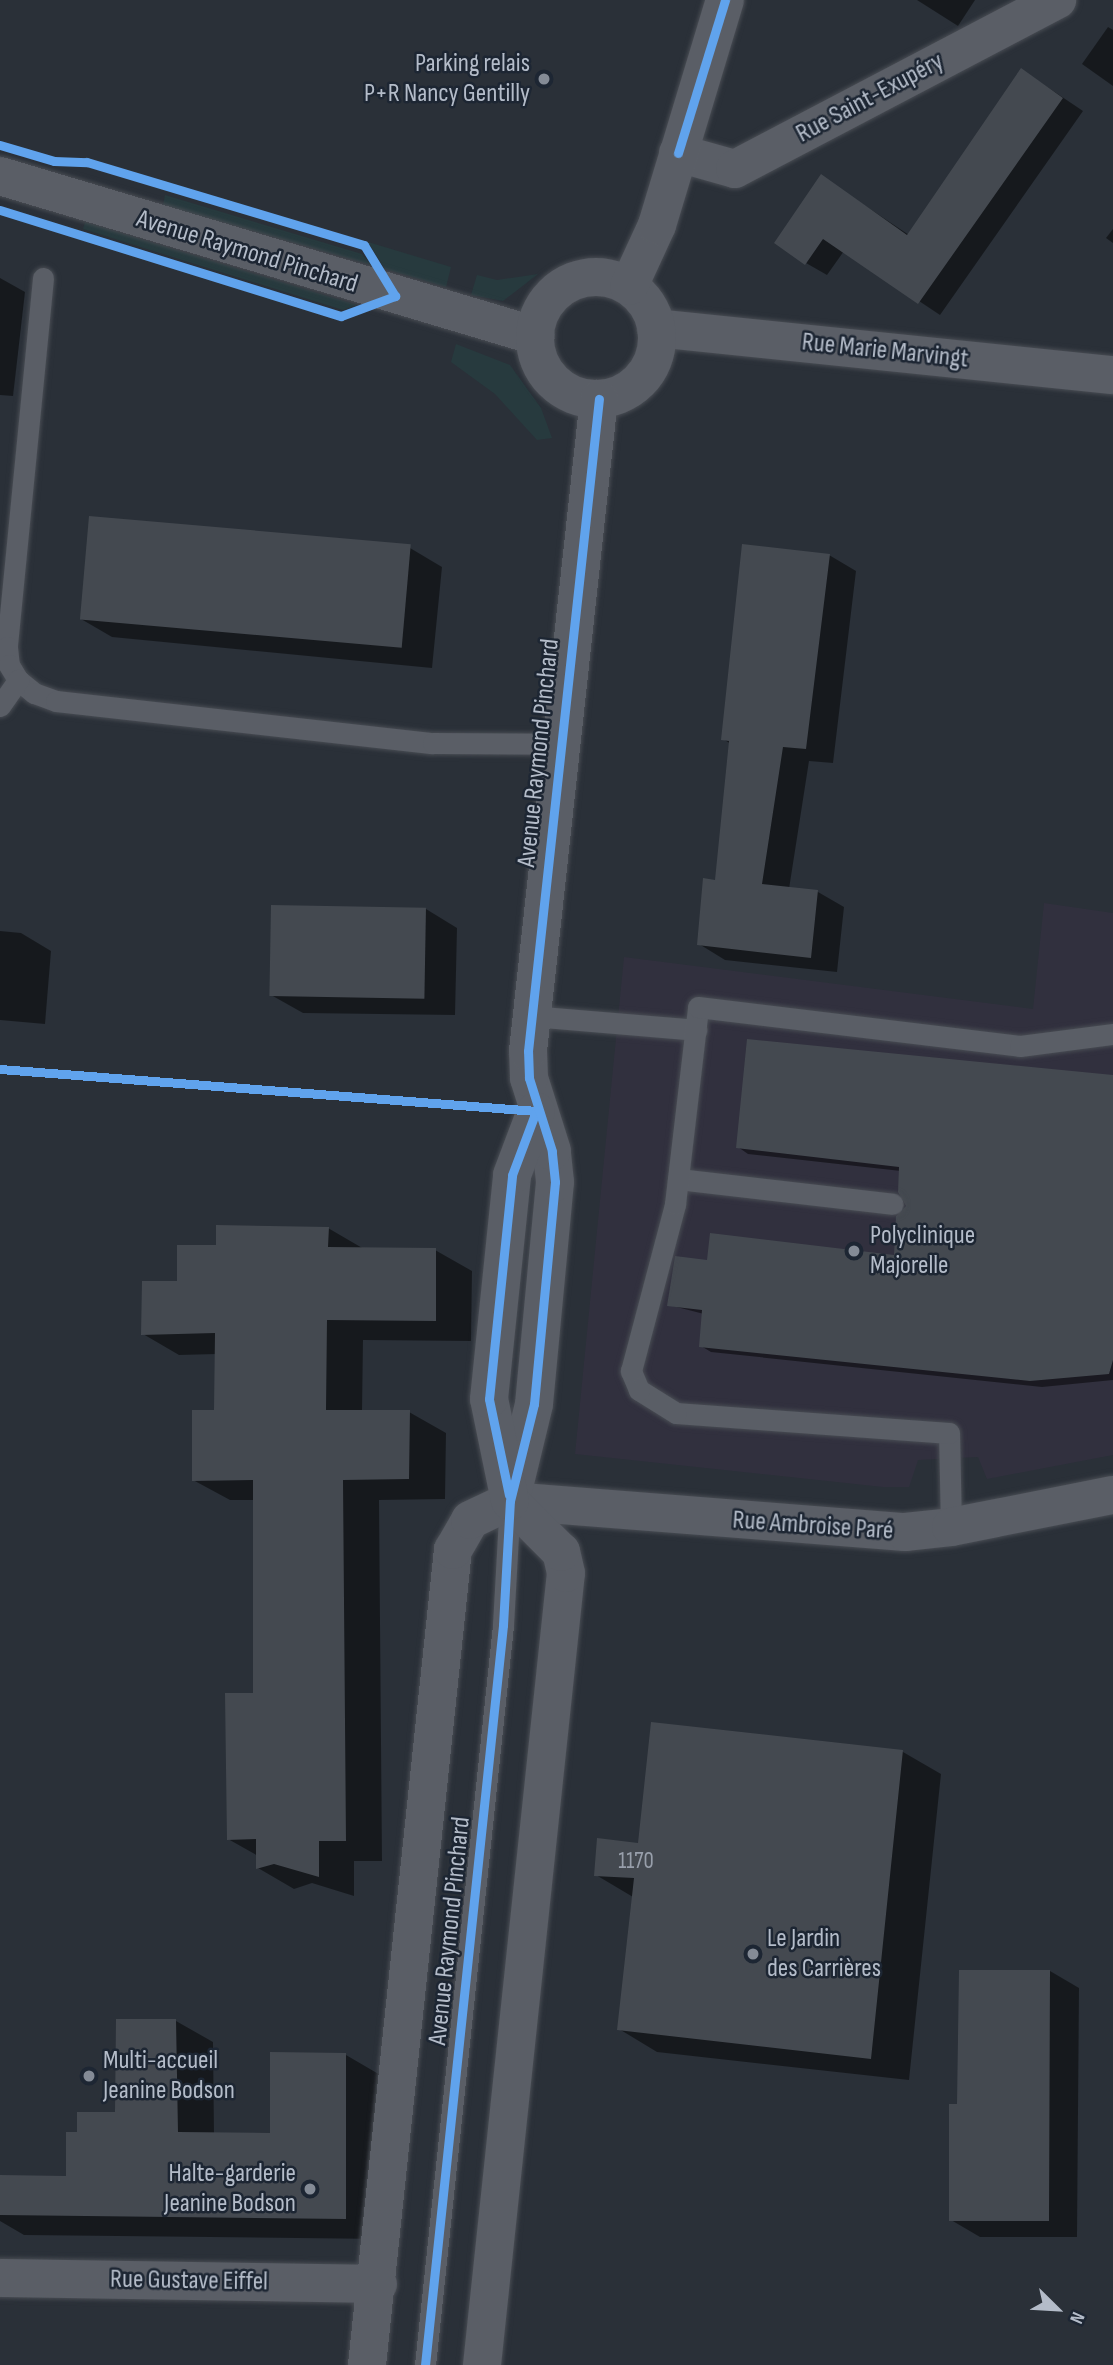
<!DOCTYPE html>
<meta charset="utf-8">
<style>
body{margin:0}
#map{position:relative;width:1113px;height:2365px;overflow:hidden;background:#2a3038;font-family:"Sofia Sans Condensed",sans-serif}
div>[style]{position:absolute}
[style*='--x']{left:calc(var(--x)*1px);top:calc(var(--y)*1px);width:calc(var(--w)*1px);rotate:calc(var(--a)*1deg)}
.medical>*{inset:0;background:#31303e}
.green>*{inset:0;background:#273a3e}
.shadow>*{inset:0;background:#0007}
.building>*{inset:0;background:#444950;transform-origin:0 0}
.roads{filter:drop-shadow(0 0 2px #484c53) drop-shadow(0 0 2px #484c53)}
.service>*{height:21px;margin:-10.5px;padding:0 10.5px;transform-origin:10.5px;border-radius:10.5px;background:#5a5e66}
.minor>*{height:38px;margin:-19px;padding:0 19px;transform-origin:19px;border-radius:19px;background:#5a5e66}
.tertiary>*{height:38px;margin:-19px;padding:0 19px;transform-origin:19px;border-radius:19px;background:#5a5e66}
.tertiary>.ring{margin:-19px;padding:0;box-sizing:content-box;background:none;border:38px solid #5a5e66;border-radius:50%}
.cycleway>*{height:9px;margin:-4.5px;padding:0 4.5px;transform-origin:4.5px;border-radius:4.5px;background:#60a3ed}
.dots>*{width:19px;height:19px;translate:-50% -50%;box-sizing:border-box;border:4px solid #1d2633;border-radius:50%}
span{translate:-50% -50%;white-space:nowrap;text-align:center;line-height:1.15;-webkit-text-stroke:5px #1d2633;paint-order:stroke}
.number-label{font-size:23px;color:#989fab}
.number-label span{-webkit-text-stroke-width:0}
.poi-label{font-size:26px;color:#b4bcc9}
.right{translate:-100% -50%;text-align:right}
.left{translate:0 -50%;text-align:left}
.street-label{font-size:26px;color:#b4bcc9}
.north{position:absolute;left:1022px;top:2274px;width:70px;height:70px;-webkit-text-stroke:5px #1d2633;paint-order:stroke;rotate:114deg;font-size:19px;font-weight:700;line-height:28px;text-align:center;color:#b4bcc9}
.north::after{content:'';display:block;margin:auto;width:24px;height:32px;background:#b4bcc9;clip-path:polygon(50% 0,100% 100%,50% 72%,0 100%)}
</style>
<div id="map">
<div class="medical">
<i style="clip-path:polygon(1044px 903px,1113px 913px,1113px 1455px,987px 1479px,978px 1457px,918px 1460px,909px 1487px,883px 1487px,575px 1454px,624px 957px,1033px 1009px)"></i>
</div>
<div class="green">
<i style="clip-path:polygon(165px 195px,362px 254px,371px 265px,163px 205px)"></i>
<i style="clip-path:polygon(85px 222px,357px 305px,343px 310px,83px 229px)"></i>
<i style="clip-path:polygon(368px 242px,451px 267px,446px 287px,385px 269px)"></i>
<i style="clip-path:polygon(538px 274px,503px 301px,471px 295px,477px 275px,497px 280px)"></i>
<i style="clip-path:polygon(456px 344px,510px 365px,541px 408px,552px 438px,537px 440px,495px 394px,451px 362px)"></i>
</div>
<div class="shadow">
<i style="clip-path:polygon(917px 0,975px 0,958px 26px)"></i>
<i style="clip-path:polygon(1108px 27px,1113px 30px,1113px 86px,1082px 64px)"></i>
<i style="clip-path:polygon(1022px 70px,1083px 111px,940px 315px,844px 251px,827px 275px,806px 263px,822px 177px,909px 235px)"></i>
<i style="clip-path:polygon(1113px 229px,1113px 243px,1106px 238px)"></i>
<i style="clip-path:polygon(0 278px,25px 292px,13px 396px,0 395px)"></i>
<i style="clip-path:polygon(410px 548px,442px 567px,432px 668px,112px 637px,81px 619px)"></i>
<i style="clip-path:polygon(829px 555px,856px 571px,833px 763px,809px 761px,789px 889px,818px 892px,844px 907px,837px 972px,725px 960px,699px 944px,716px 881px,731px 744px,723px 739px)"></i>
<i style="clip-path:polygon(426px 909px,457px 928px,455px 1015px,303px 1013px,271px 995px)"></i>
<i style="clip-path:polygon(0 931px,21px 933px,51px 951px,45px 1024px,0 1020px)"></i>
<i style="clip-path:polygon(749px 1041px,1113px 1077px,1113px 1380px,1042px 1387px,711px 1352px,701px 1346px,704px 1314px,669px 1305px,709px 1262px,896px 1257px,908px 1206px,901px 1171px,748px 1154px,738px 1147px)"></i>
<i style="clip-path:polygon(328px 1228px,364px 1249px,435px 1250px,472px 1271px,471px 1341px,363px 1340px,362px 1412px,409px 1412px,446px 1433px,445px 1499px,379px 1500px,382px 1861px,354px 1861px,354px 1896px,312px 1883px,294px 1889px,258px 1868px,258px 1856px,228px 1839px,255px 1695px,255px 1500px,230px 1500px,193px 1480px,216px 1411px,217px 1354px,179px 1355px,143px 1334px,178px 1283px,217px 1247px)"></i>
<i style="clip-path:polygon(653px 1724px,903px 1752px,941px 1774px,909px 2080px,657px 2052px,619px 2029px,633px 1897px,596px 1875px,639px 1845px)"></i>
<i style="clip-path:polygon(1050px 1971px,1079px 1988px,1077px 2237px,980px 2237px,951px 2220px,959px 2105px)"></i>
<i style="clip-path:polygon(176px 2021px,213px 2042px,214px 2134px,272px 2135px,346px 2055px,382px 2076px,383px 2239px,24px 2235px,0 2221px,0 2177px,67px 2178px,79px 2134px,117px 2114px)"></i>
</div>
<div class="building">
<i style="clip-path:polygon(1021px 68px,1063px 98px,918px 304px,823px 239px,805px 265px,774px 243px,821px 174px,907px 235px)"></i>
<i style="left:89px;top:516px;width:323px;height:104px;rotate:5deg"></i>
<i style="clip-path:polygon(742px 544px,830px 554px,806px 749px,783px 747px,762px 884px,818px 890px,811px 958px,697px 945px,703px 878px,715px 880px,729px 741px,721px 740px)"></i>
<i style="left:271px;top:905px;width:155px;height:91px;rotate:1deg"></i>
<i style="clip-path:polygon(747px 1039px,1113px 1075px,1113px 1360px,1109px 1374px,1030px 1381px,699px 1347px,702px 1310px,667px 1306px,675px 1256px,707px 1260px,710px 1233px,894px 1255px,896px 1216px,906px 1206px,898px 1192px,899px 1167px,736px 1148px)"></i>
<i style="clip-path:polygon(216px 1225px,329px 1227px,328px 1247px,436px 1248px,436px 1321px,327px 1320px,326px 1410px,410px 1410px,409px 1479px,343px 1480px,346px 1841px,319px 1841px,319px 1877px,274px 1864px,256px 1869px,256px 1839px,227px 1840px,225px 1693px,253px 1693px,253px 1480px,192px 1481px,192px 1410px,214px 1410px,215px 1333px,141px 1335px,142px 1281px,177px 1281px,177px 1245px,216px 1245px)"></i>
<i style="clip-path:polygon(651px 1722px,903px 1750px,871px 2059px,617px 2030px,634px 1878px,594px 1876px,597px 1838px,638px 1843px)"></i>
<i style="clip-path:polygon(959px 1970px,1050px 1970px,1049px 2221px,949px 2221px,949px 2104px,957px 2104px)"></i>
<i style="clip-path:polygon(116px 2019px,176px 2019px,178px 2132px,270px 2133px,270px 2052px,346px 2053px,346px 2219px,0 2215px,0 2175px,66px 2176px,66px 2132px,77px 2132px,77px 2112px,115px 2112px)"></i>
</div>
<div class="roads">
<div class="service">
<i style="--x:43;--y:278;--w:371;--a:95.6"></i>
<i style="--x:7;--y:647;--w:18;--a:84"></i>
<i style="--x:9;--y:665;--w:17;--a:59"></i>
<i style="--x:18;--y:680;--w:21;--a:39"></i>
<i style="--x:34;--y:693;--w:23;--a:20"></i>
<i style="--x:56;--y:701;--w:379;--a:6.4"></i>
<i style="--x:433;--y:743;--w:129;--a:0.4"></i>
<i style="--x:0;--y:706;--w:32;--a:-55"></i>
<i style="--x:531;--y:1016;--w:166;--a:4.8"></i>
<i style="--x:678;--y:1179;--w:216;--a:6.6"></i>
<i style="--x:951;--y:1527;--w:94;--a:-91.2"></i>
<i style="--x:949;--y:1433;--w:274;--a:-175.8"></i>
<i style="--x:676;--y:1413;--w:44;--a:-148.1"></i>
<i style="--x:639;--y:1390;--w:21;--a:-113"></i>
<i style="--x:631;--y:1371;--w:173;--a:-75.2"></i>
<i style="--x:675;--y:1204;--w:198;--a:-83.3"></i>
<i style="--x:698;--y:1007;--w:324;--a:6.9"></i>
<i style="--x:1020;--y:1046;--w:94;--a:-7.4"></i>
<i style="--x:425;--y:2365;--w:744;--a:-83.98"></i>
<i style="--x:503;--y:1625;--w:124;--a:-86.8"></i>
</div>
<div class="minor">
<i style="--x:678;--y:153;--w:59;--a:15.7"></i>
<i style="--x:735;--y:169;--w:364;--a:-27.7"></i>
<i style="--x:656;--y:328;--w:459;--a:5.9"></i>
<i style="--x:510;--y:1501;--w:396;--a:4.5"></i>
<i style="--x:905;--y:1532;--w:46;--a:-6.2"></i>
<i style="--x:951;--y:1527;--w:165;--a:-11.2"></i>
<i style="--x:0;--y:2278;--w:378;--a:0.9"></i>
</div>
<div class="tertiary">
<i style="--x:0;--y:176;--w:559;--a:16.62"></i>
<i class="ring" style="left:535px;top:277px;width:84px;height:84px"></i>
<i style="--x:629;--y:286;--w:67;--a:-65.3"></i>
<i style="--x:657;--y:225;--w:235;--a:-73.2"></i>
<i style="--x:513;--y:1491;--w:89;--a:-76.4"></i>
<i style="--x:534;--y:1404;--w:223;--a:-84.6"></i>
<i style="--x:555;--y:1182;--w:31;--a:-96"></i>
<i style="--x:552;--y:1151;--w:77;--a:-107.5"></i>
<i style="--x:529;--y:1078;--w:27;--a:-92"></i>
<i style="--x:528;--y:1051;--w:656;--a:-83.79"></i>
<i style="--x:367;--y:2365;--w:820;--a:-83.98"></i>
<i style="--x:453;--y:1550;--w:34;--a:-60"></i>
<i style="--x:470;--y:1520;--w:44;--a:-25.4"></i>
<i style="--x:482;--y:2365;--w:796;--a:-83.95"></i>
<i style="--x:566;--y:1573;--w:22;--a:-103"></i>
<i style="--x:561;--y:1552;--w:72;--a:-135"></i>
<i style="--x:510;--y:1501;--w:104;--a:-101.6"></i>
<i style="--x:489;--y:1399;--w:225;--a:-84.1"></i>
<i style="--x:512;--y:1175;--w:68;--a:-69.4"></i>
</div>
</div>
<div class="cycleway">
<i style="--x:0;--y:145;--w:56;--a:16.5"></i>
<i style="--x:54;--y:161;--w:33;--a:2"></i>
<i style="--x:87;--y:162;--w:289;--a:16.7"></i>
<i style="--x:364;--y:245;--w:60;--a:58.7"></i>
<i style="--x:678;--y:153;--w:160;--a:-72.9"></i>
<i style="--x:0;--y:210;--w:357;--a:17.3"></i>
<i style="--x:341;--y:316;--w:58;--a:-20.3"></i>
<i style="--x:0;--y:1069;--w:538;--a:4.48"></i>
<i style="--x:509;--y:1495;--w:98;--a:-101.8"></i>
<i style="--x:489;--y:1399;--w:225;--a:-84.1"></i>
<i style="--x:512;--y:1175;--w:68;--a:-69.4"></i>
<i style="--x:425;--y:2365;--w:744;--a:-83.98"></i>
<i style="--x:503;--y:1625;--w:124;--a:-86.8"></i>
<i style="--x:510;--y:1501;--w:100;--a:-76.1"></i>
<i style="--x:534;--y:1404;--w:223;--a:-84.6"></i>
<i style="--x:555;--y:1182;--w:31;--a:-96"></i>
<i style="--x:552;--y:1151;--w:77;--a:-107.5"></i>
<i style="--x:529;--y:1078;--w:27;--a:-92"></i>
<i style="--x:528;--y:1051;--w:656;--a:-83.79"></i>
</div>
<div class="dots">
<i style="left:544px;top:79px;background:#848b96"></i>
<i style="left:854px;top:1251px;background:#848b96"></i>
<i style="left:753px;top:1954px;background:#848b96"></i>
<i style="left:89px;top:2076px;background:#848b96"></i>
<i style="left:310px;top:2189px;background:#848b96"></i>
</div>
<div class="number-label">
<span style="left:636px;top:1861px">1170</span>
</div>
<div class="poi-label">
<span class="right" style="left:530px;top:79px">Parking relais<br>P+R Nancy Gentilly</span>
<span class="left" style="left:870px;top:1251px">Polyclinique<br>Majorelle</span>
<span class="left" style="left:767px;top:1954px">Le Jardin<br>des Carrières</span>
<span class="left" style="left:103px;top:2076px">Multi-accueil<br>Jeanine Bodson</span>
<span class="right" style="left:296px;top:2189px">Halte-garderie<br>Jeanine Bodson</span>
</div>
<div class="street-label">
<span style="left:870px;top:98px;rotate:-28deg">Rue Saint-Exupéry</span>
<span style="left:247px;top:252px;rotate:17deg">Avenue Raymond Pinchard</span>
<span style="left:885px;top:351px;rotate:6deg">Rue Marie Marvingt</span>
<span style="left:539px;top:753px;rotate:-84deg">Avenue Raymond Pinchard</span>
<span style="left:813px;top:1526px;rotate:4deg">Rue Ambroise Paré</span>
<span style="left:450px;top:1931px;rotate:-84deg">Avenue Raymond Pinchard</span>
<span style="left:189px;top:2281px;rotate:1deg">Rue Gustave Eiffel</span>
</div>
<div class="north">N</div>
</div>
